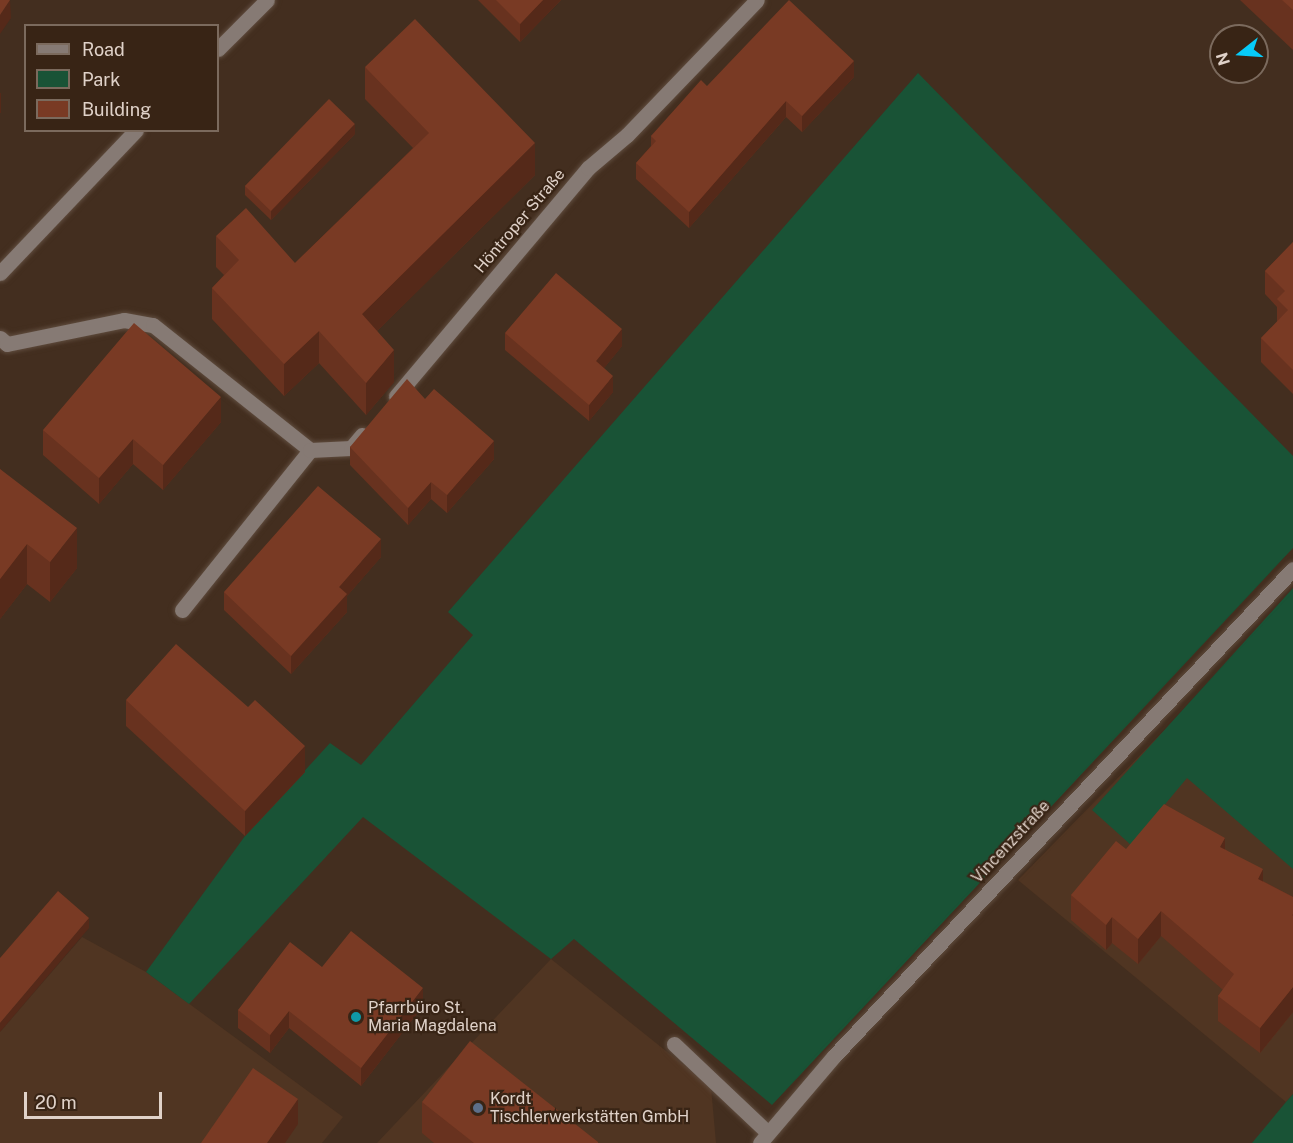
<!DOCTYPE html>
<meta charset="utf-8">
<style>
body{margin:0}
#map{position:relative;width:1293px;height:1143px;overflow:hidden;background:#432e1f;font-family:"Public Sans",sans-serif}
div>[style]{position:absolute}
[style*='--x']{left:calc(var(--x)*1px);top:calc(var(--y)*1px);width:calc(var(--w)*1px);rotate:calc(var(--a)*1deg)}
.built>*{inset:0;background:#503522}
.green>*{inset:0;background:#195336}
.roads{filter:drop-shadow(0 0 2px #5f4c3e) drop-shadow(0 0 2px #5f4c3e)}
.minor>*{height:15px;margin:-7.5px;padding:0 7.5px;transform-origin:7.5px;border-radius:7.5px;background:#867a74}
.wall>*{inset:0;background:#68321f}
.shaded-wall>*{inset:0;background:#552919;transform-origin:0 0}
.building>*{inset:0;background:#793a24;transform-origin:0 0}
.dots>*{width:16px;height:16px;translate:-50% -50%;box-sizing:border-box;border:3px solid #382415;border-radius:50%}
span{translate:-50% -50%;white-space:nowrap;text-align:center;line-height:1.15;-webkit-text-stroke:4.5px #382415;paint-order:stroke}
.street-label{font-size:16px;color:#e0d2c9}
.poi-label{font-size:16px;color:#e0d2c9}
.left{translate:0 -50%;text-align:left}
.legend{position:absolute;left:24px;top:24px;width:195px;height:108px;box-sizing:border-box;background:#382415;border:2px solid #7b6a5d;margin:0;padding:8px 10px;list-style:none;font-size:18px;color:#e0d2c9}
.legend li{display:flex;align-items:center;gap:12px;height:30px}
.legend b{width:30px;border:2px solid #7b6a5d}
.north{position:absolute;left:1209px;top:24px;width:60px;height:60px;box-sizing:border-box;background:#382415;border:2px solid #7b6a5d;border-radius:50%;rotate:253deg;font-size:16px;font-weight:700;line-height:24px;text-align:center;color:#e0d2c9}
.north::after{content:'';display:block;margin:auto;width:21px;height:27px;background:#07cbf9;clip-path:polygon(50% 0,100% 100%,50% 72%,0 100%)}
.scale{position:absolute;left:24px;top:1092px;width:138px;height:27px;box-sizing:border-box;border:3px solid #e0d2c9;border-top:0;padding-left:8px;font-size:18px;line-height:21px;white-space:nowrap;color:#e0d2c9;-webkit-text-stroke:4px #382415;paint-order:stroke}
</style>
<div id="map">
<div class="built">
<i style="clip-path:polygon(1197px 697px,1293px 776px,1293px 1094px,1286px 1102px,1018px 880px)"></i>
<i style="clip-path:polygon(82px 937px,146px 972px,343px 1117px,322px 1143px,0 1143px,0 1032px)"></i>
<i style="clip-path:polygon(551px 959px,711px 1087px,716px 1143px,377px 1143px)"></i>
</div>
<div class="green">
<i style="clip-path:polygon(918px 73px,1293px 456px,1293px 548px,772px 1105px,574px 939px,551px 959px,363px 817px,189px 1004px,146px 972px,245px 836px,330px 743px,361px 765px,473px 635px,448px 612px)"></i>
<i style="clip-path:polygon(1293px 588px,1293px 869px,1187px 778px,1131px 845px,1092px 810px)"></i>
<i style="clip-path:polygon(1293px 1094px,1293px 1143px,1252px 1143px,1286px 1102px)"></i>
</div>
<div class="roads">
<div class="minor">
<i style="--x:218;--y:49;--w:69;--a:-45"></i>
<i style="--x:0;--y:273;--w:197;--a:-46.4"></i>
<i style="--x:0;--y:338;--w:9;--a:41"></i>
<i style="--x:7;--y:344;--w:119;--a:-11.6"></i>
<i style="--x:124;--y:320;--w:29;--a:10"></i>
<i style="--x:153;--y:325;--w:201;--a:38.5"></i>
<i style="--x:396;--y:396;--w:298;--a:-49.9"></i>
<i style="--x:588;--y:168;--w:51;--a:-40.2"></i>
<i style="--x:627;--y:135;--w:187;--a:-46.1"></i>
<i style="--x:182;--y:610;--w:205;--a:-51.3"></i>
<i style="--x:310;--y:450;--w:41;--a:-2.8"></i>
<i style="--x:351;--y:448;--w:17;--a:-50"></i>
<i style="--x:674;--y:1044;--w:129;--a:43.4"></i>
<i style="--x:760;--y:1143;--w:114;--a:-49.6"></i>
<i style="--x:834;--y:1056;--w:669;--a:-46.7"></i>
</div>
</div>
<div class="wall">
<i style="clip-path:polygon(478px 0,561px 0,520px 42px)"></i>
<i style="clip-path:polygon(1240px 0,1293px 0,1293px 50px)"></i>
<i style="clip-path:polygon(365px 67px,535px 175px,377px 331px,394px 382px,366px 415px,319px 363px,284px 396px,212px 319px,212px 288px,224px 275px,216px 267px,216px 236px,295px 263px,413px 148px,365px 99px)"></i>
<i style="clip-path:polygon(854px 77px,802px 132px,786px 117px,689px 228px,636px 179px,636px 163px,651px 146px,651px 136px,707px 86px)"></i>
<i style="clip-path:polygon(355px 134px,271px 220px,245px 195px,245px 186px)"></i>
<i style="clip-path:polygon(1293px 242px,1293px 394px,1261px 362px,1261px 338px,1277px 322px,1277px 307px,1265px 294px,1265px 271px)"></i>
<i style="clip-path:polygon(505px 333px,622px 346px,604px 368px,613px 392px,589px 421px,505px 350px)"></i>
<i style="clip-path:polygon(425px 399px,494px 459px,447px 513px,431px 499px,408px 525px,350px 465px,350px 447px)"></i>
<i style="clip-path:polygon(221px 422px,163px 490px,133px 464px,99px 504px,43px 455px,43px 430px)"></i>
<i style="clip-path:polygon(0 469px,77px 568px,50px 602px,27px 584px,0 619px)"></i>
<i style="clip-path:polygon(381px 557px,347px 596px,347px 612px,291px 674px,224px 610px,224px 592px)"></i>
<i style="clip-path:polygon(126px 700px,305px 772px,245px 836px,126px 726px)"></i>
<i style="clip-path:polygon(1126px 849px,1225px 849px,1263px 881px,1293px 897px,1293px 1012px,1260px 1053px,1218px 1021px,1218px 996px,1223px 990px,1161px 936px,1138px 964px,1112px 943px,1106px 950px,1071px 920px,1071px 895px)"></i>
<i style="clip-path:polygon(322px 967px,423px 1006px,361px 1086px,289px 1028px,270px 1053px,238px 1028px,238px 1010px)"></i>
<i style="clip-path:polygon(422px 1102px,598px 1143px,434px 1143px,422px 1133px)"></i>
</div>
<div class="shaded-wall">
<i style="clip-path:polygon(10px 0,11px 18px,0 34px,0 15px)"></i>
<i style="clip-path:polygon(543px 0,561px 0,520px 42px,520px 24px)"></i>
<i style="clip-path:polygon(854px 61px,854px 77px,802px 132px,802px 116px)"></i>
<i style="left:1px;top:93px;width:20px;height:1px;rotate:90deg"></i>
<i style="clip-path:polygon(786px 101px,786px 117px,689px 228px,689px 212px)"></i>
<i style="clip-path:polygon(355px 124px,355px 134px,271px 220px,271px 211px)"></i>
<i style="clip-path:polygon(535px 143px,535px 175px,362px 346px,362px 314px)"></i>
<i style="clip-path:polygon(622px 329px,622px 346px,596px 378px,596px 361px)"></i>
<i style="clip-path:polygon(319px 331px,319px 363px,284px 396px,284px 364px)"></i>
<i style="clip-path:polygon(394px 350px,394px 382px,366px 415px,366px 383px)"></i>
<i style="clip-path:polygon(613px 376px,613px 392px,589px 421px,589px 405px)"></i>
<i style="clip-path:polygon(221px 397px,221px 422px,163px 490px,163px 465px)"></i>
<i style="clip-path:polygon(133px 439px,133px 464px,99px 504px,99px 478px)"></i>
<i style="clip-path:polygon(494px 441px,494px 459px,447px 513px,447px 495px)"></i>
<i style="clip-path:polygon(431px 482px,431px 499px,408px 525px,408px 508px)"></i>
<i style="clip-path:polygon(77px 528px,77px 568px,50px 602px,50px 562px)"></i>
<i style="clip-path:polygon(381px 539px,381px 557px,347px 596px,347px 612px,291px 674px,291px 656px,339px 587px)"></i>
<i style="clip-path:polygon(27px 544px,27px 584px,0 619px,0 579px)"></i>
<i style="clip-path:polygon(305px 746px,305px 772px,245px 836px,245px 811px)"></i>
<i style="clip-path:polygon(1225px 838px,1225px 863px,1220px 847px)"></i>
<i style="clip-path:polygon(1263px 869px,1263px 894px,1258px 879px)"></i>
<i style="clip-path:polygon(1161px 911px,1161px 936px,1138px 964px,1138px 939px)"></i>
<i style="clip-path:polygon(1112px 917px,1112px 943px,1106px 950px,1106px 925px)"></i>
<i style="clip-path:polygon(89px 918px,89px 928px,0 1032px,0 1023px)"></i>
<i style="clip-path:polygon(1293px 987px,1293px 1012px,1260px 1053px,1260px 1028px)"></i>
<i style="clip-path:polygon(423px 988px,423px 1006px,361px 1086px,361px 1068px)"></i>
<i style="clip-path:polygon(289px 1011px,289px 1028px,270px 1053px,270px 1035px)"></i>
<i style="clip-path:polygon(298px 1099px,298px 1124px,285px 1143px,267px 1143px)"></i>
</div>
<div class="building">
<i style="clip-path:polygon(0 0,10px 0,0 15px)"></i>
<i style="clip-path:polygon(496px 0,543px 0,520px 24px)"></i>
<i style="clip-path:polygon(789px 0,854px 61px,802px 116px,786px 101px,689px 212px,636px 163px,656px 141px,651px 136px,701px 80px,707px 86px)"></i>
<i style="clip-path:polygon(1282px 0,1293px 0,1293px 10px)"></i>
<i style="clip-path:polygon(415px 19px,535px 143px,362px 314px,394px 350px,366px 383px,319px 331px,284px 364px,212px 288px,239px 260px,216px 236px,246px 208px,295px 263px,429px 133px,365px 67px)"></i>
<i style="left:329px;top:99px;width:36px;height:121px;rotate:44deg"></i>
<i style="clip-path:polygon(1293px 242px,1293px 370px,1261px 338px,1288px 310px,1277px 299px,1285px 291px,1265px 271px)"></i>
<i style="clip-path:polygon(556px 273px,622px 329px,596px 361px,613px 376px,589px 405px,505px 333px)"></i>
<i style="clip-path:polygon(134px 323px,221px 397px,163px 465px,133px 439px,99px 478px,43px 430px)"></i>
<i style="clip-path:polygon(407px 379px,425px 399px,434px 389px,494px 441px,447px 495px,431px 482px,408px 508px,350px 447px)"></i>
<i style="clip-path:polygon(0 469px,77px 528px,50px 562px,27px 544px,0 579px)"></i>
<i style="clip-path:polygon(318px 486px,381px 539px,339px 587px,347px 594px,291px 656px,224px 592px)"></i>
<i style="clip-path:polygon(176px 644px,248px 707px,255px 700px,305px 746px,245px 811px,126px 700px)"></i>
<i style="clip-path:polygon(1164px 804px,1225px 838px,1220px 847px,1263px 869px,1258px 879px,1293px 897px,1293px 914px,1292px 915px,1293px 916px,1293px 987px,1260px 1028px,1218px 996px,1234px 974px,1161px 911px,1138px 939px,1112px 917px,1106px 925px,1071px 895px,1116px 841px,1126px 849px)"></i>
<i style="clip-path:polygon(58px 891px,89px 918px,0 1023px,0 958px)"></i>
<i style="clip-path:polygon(351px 931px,423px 988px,361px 1068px,289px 1011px,270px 1035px,238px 1010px,290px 942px,322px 967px)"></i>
<i style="clip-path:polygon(470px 1041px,598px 1142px,598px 1143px,474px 1143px,422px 1102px)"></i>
<i style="clip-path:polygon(253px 1068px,298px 1099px,267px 1143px,201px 1143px)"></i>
</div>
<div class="dots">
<i style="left:356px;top:1017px;background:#0f9aa8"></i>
<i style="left:478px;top:1108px;background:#5c6f8a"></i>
</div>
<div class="street-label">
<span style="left:520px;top:221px;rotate:-50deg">Höntroper Straße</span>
<span style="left:1011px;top:842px;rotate:-47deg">Vincenzstraße</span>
</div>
<div class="poi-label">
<span class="left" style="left:368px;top:1017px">Pfarrbüro St.<br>Maria Magdalena</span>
<span class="left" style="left:490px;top:1108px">Kordt<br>Tischlerwerkstätten GmbH</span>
</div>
<ul class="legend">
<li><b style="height:8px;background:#867a74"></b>Road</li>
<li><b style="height:16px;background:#195336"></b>Park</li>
<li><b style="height:16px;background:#793a24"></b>Building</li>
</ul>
<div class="north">N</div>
<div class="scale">20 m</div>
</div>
